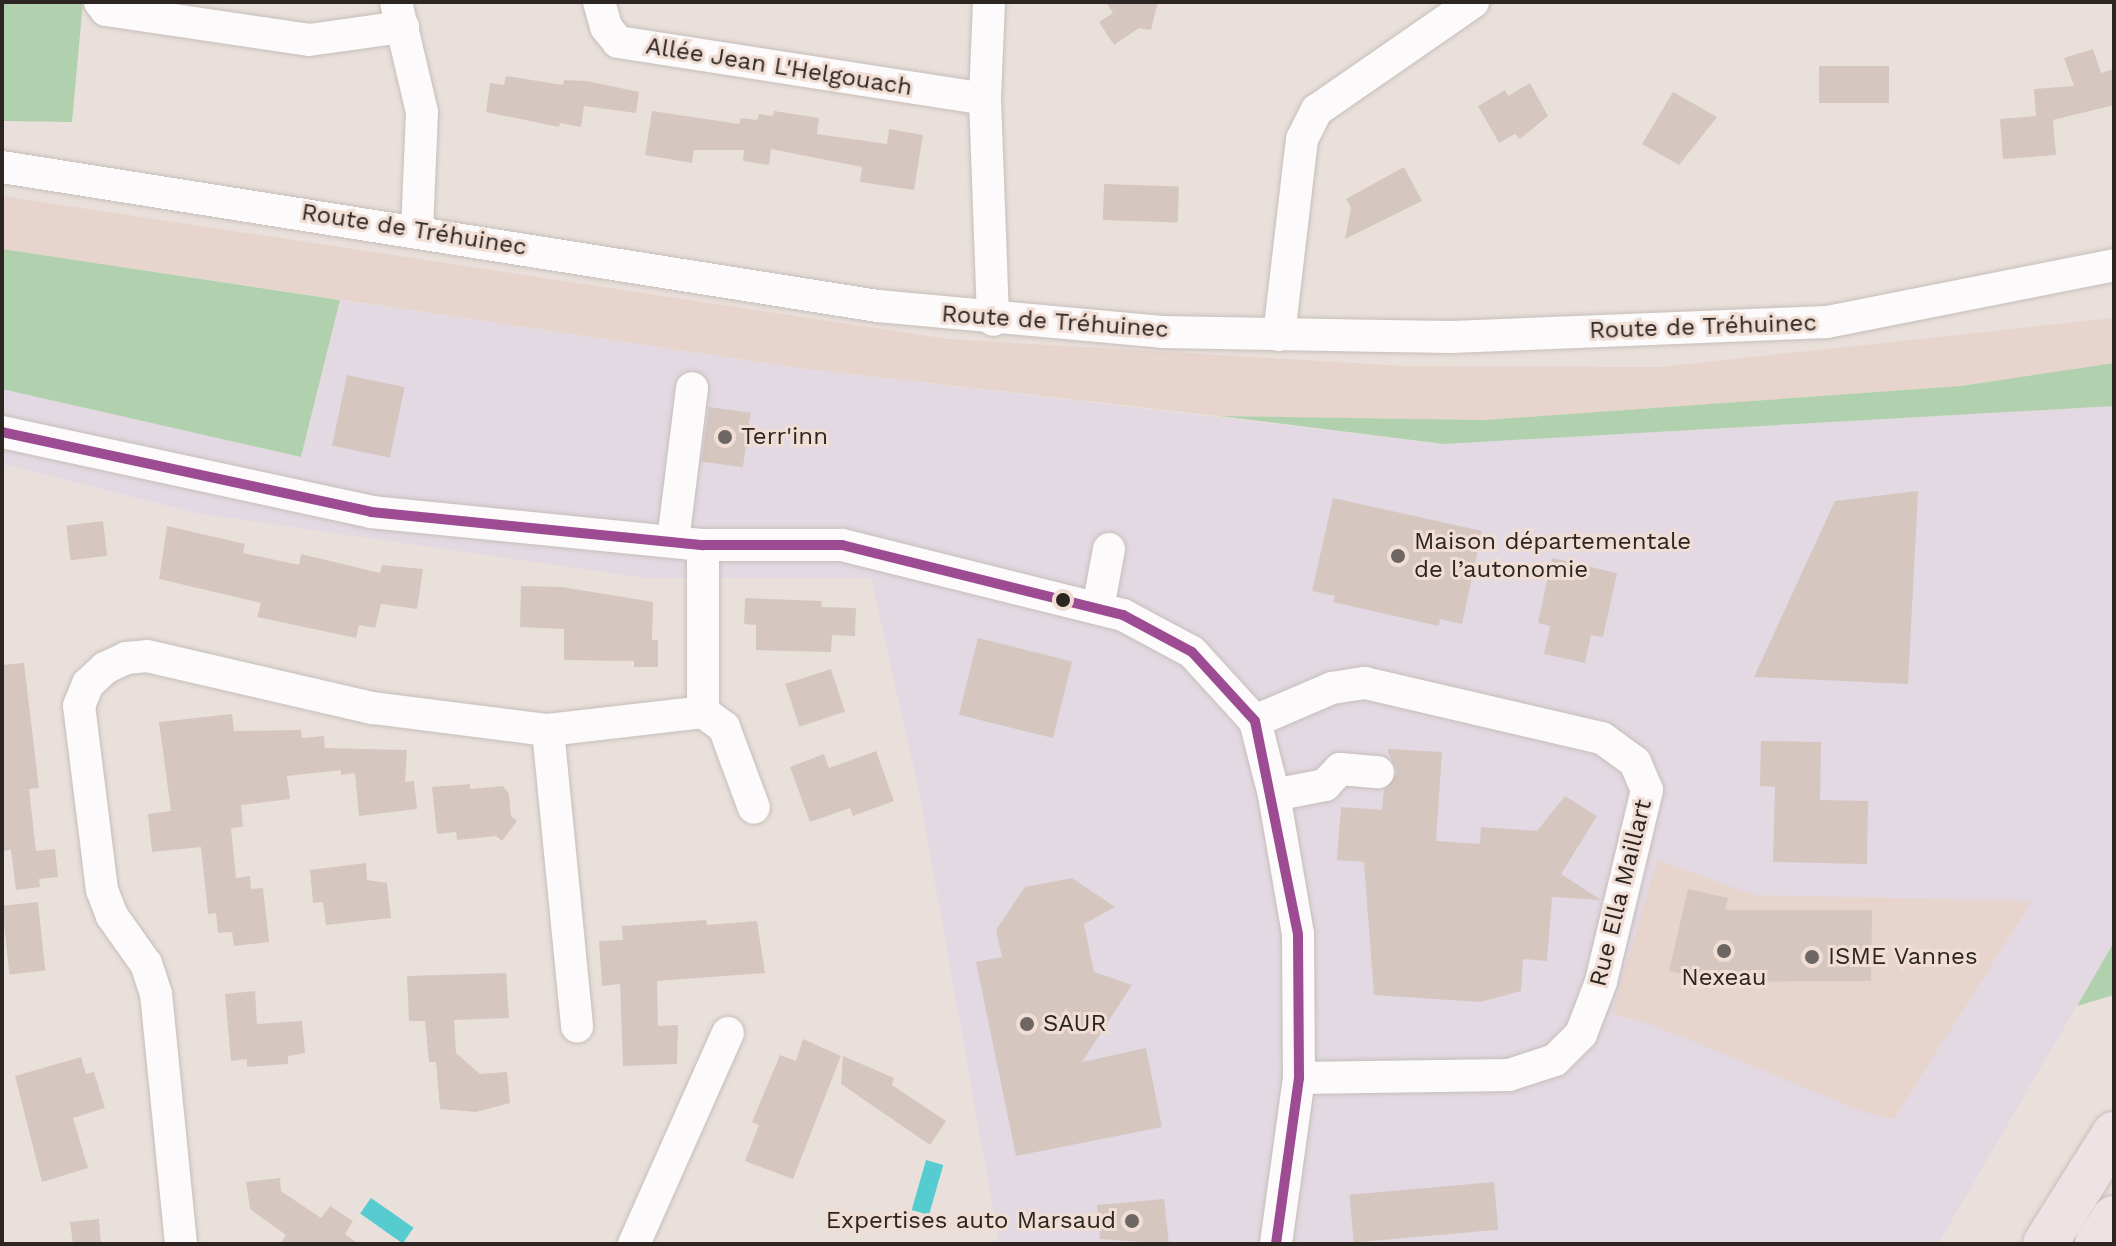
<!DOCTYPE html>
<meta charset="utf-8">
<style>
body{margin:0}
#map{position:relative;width:2116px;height:1246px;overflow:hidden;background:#eae0db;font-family:"Work Sans",sans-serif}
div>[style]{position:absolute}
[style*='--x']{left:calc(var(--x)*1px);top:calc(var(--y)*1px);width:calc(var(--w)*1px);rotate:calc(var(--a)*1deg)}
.commercial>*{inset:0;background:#e3d9e3}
.built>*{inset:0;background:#e7d4cc}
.green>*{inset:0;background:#b1d1ae}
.water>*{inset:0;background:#57ccd0;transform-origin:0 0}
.building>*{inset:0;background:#d5c6c0;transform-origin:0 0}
.roads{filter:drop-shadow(0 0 2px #c6beba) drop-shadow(0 0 2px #c6beba)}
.minor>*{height:32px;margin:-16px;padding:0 16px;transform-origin:16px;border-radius:16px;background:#fcfafa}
.highway>*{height:44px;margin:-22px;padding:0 22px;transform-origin:22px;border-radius:22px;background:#eee3e4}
.bus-1>*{height:10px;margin:-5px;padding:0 5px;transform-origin:5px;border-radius:5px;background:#9d4c94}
.dots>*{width:22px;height:22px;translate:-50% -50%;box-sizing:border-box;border:4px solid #f0ded5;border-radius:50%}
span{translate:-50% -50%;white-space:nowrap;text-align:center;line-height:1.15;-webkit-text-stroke:6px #f0ded5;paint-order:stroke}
.street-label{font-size:24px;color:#2c2522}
.poi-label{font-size:24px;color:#2c2522}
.left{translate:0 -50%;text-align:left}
.right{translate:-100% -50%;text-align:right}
.frame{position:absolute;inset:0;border:4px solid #2c2522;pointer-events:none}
</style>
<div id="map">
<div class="commercial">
<i style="clip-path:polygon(340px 300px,807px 369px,1444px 444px,2114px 406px,2114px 942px,1938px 1244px,999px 1244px,919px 792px,871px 578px,645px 578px,196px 513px,2px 464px,2px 389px,301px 457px)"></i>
</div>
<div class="built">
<i style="clip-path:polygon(2px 196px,948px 339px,1403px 366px,1660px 367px,2114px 318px,2114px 363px,1961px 386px,1485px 420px,1219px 416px,807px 369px,2px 249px)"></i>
<i style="clip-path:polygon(1657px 860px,1754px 895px,2032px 901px,1894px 1119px,1863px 1112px,1653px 1025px,1612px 1014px)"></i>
</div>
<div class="green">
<i style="clip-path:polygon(2px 2px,83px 2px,72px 122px,2px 121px)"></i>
<i style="clip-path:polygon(2px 249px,340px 300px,301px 457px,2px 389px)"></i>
<i style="clip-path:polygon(2114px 363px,2114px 406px,1444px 444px,1219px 416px,1485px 420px,1961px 386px)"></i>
<i style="clip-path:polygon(2114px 942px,2114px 995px,2077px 1006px)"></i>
</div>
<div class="water">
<i style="left:926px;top:1160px;width:18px;height:52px;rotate:16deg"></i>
<i style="left:371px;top:1198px;width:52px;height:19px;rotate:35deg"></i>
</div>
<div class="building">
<i style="clip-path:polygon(1106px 2px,1158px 2px,1151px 30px,1139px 28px,1114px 45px,1099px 22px,1113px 13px)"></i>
<i style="clip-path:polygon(2093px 49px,2101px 73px,2114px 69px,2114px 105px,2053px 120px,2056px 155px,2003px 159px,2000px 119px,2036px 116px,2034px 89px,2074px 86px,2064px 58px)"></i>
<i style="left:1819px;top:66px;width:70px;height:37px"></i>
<i style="clip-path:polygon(506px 76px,563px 85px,564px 80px,587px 81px,639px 92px,636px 113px,584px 106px,581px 127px,560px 123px,559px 127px,486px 112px,490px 83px,504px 85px)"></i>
<i style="clip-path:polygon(1530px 83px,1548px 116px,1520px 139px,1515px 134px,1499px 143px,1478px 106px,1505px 90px,1508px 96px)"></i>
<i style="clip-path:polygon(1673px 92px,1717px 117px,1679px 165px,1642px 144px)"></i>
<i style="clip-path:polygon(652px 111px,739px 124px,741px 118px,757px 120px,759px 114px,773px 116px,774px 111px,819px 118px,817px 134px,887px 144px,889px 129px,923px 135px,914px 190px,860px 182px,862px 167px,771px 149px,769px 165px,743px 161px,744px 150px,694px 150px,692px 163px,645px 155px)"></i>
<i style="clip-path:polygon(1404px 167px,1422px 201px,1345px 239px,1351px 208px,1346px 199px)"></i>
<i style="left:1104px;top:184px;width:75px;height:36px;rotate:2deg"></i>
<i style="left:347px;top:375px;width:59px;height:72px;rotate:12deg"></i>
<i style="left:709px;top:407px;width:42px;height:55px;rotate:8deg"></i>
<i style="clip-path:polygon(1918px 491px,1908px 684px,1754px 677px,1835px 501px)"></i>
<i style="clip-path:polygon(1333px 498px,1482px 531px,1462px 624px,1440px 619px,1439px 626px,1333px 602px,1335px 596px,1312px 591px)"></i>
<i style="left:103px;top:521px;width:35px;height:37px;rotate:83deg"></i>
<i style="clip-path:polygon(167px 526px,245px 544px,243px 553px,299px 565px,301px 554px,380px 573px,382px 565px,423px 569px,417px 609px,381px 604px,375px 628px,359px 625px,356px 638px,257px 617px,261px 603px,159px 579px)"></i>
<i style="clip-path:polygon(1552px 558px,1617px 573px,1603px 637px,1591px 635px,1585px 663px,1544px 654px,1550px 626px,1538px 623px)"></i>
<i style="clip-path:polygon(521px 586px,562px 587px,653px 602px,652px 640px,658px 640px,658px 667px,634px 667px,634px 661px,564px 660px,564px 629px,520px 627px)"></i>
<i style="clip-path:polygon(745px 598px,822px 601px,821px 607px,856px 608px,855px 636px,832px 635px,831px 652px,756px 650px,756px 625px,744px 624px)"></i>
<i style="left:978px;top:638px;width:97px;height:79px;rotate:14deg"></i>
<i style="clip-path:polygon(24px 663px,39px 788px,29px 789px,36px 851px,55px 849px,58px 877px,39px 879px,40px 887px,16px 890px,11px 850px,2px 851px,2px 665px)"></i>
<i style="left:831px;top:669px;width:45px;height:48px;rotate:72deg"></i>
<i style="clip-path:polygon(232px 714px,234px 731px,301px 730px,302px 738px,324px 736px,325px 748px,407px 750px,405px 782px,414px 781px,417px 809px,359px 816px,355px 773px,341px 775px,341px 770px,287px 776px,290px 799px,241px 805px,243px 827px,231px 828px,236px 878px,250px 876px,251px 889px,263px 888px,269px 942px,234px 946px,232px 932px,218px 933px,216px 913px,208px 914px,201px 847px,152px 852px,148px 814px,171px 811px,159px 722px)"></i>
<i style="clip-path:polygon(1761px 741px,1821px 742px,1820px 800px,1868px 801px,1867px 864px,1773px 862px,1775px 787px,1760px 786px)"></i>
<i style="clip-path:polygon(1387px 749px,1442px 752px,1436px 841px,1480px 844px,1481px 827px,1537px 831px,1565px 796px,1597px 816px,1561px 874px,1601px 900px,1552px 897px,1547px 961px,1523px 959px,1521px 991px,1480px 1002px,1374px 995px,1364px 862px,1337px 860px,1341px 807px,1382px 810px,1384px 790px,1397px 773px)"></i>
<i style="clip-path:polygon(876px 751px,894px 801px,853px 816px,850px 808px,810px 822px,790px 767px,824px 754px,829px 768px)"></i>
<i style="clip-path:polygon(470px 784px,470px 789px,503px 786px,509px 794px,511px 816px,517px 821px,502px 841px,496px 836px,457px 840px,456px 832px,437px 834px,432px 787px)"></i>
<i style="clip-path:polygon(366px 863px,367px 880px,387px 883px,391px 918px,326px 925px,323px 902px,313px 903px,310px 870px)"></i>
<i style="clip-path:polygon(1072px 878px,1115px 907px,1084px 924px,1094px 972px,1132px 985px,1082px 1062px,1146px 1048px,1162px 1127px,1016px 1156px,976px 962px,1002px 957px,996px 930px,1025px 887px)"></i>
<i style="clip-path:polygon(1688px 889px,1728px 898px,1725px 910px,1872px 910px,1871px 981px,1718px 982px,1669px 971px)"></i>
<i style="left:38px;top:902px;width:69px;height:36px;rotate:84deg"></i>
<i style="clip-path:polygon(706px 920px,707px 925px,757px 921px,765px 973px,657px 981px,658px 1026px,678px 1025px,677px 1064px,623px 1066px,620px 984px,602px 986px,599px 941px,623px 940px,622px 926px)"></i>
<i style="clip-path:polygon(506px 973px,509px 1018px,454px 1020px,456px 1053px,480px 1074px,507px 1072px,510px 1103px,476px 1112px,440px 1109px,436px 1062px,429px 1062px,425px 1021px,409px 1021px,407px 976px)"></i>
<i style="clip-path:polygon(255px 991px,257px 1024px,302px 1021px,305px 1053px,288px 1056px,288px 1064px,247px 1067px,247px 1059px,231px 1061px,225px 994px)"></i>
<i style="clip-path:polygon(803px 1039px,841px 1056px,793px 1179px,745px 1161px,759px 1125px,752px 1122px,780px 1055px,796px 1061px)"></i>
<i style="clip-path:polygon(843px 1056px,894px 1078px,892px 1085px,946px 1121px,930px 1145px,841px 1084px)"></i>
<i style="clip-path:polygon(81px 1057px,86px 1074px,94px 1072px,105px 1108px,73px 1118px,88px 1168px,42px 1182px,15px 1076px)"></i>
<i style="clip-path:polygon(280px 1178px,281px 1191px,321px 1218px,330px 1206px,353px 1221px,345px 1234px,359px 1244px,280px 1244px,286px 1235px,250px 1209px,246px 1182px)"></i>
<i style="left:1494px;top:1182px;width:48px;height:145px;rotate:85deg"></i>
<i style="clip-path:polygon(1164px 1199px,1169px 1244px,1100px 1239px,1097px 1205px)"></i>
<i style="clip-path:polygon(99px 1219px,101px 1244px,73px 1244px,70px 1222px)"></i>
</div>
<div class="roads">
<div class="minor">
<i style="--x:100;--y:2;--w:10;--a:53"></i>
<i style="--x:106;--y:10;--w:205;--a:8.4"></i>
<i style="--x:309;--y:40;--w:95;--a:-7.9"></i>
<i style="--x:396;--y:2;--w:113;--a:76.7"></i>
<i style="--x:422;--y:112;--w:117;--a:92.4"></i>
<i style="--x:599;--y:2;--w:26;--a:74"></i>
<i style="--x:606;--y:27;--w:19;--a:51"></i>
<i style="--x:618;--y:42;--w:371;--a:8.8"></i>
<i style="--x:989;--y:2;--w:97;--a:92.4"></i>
<i style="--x:985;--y:99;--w:221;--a:87.9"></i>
<i style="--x:2;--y:167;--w:887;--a:9.02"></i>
<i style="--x:878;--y:306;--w:285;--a:5.2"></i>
<i style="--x:1162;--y:332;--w:290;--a:1"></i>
<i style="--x:1452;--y:337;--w:375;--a:-2.3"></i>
<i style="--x:1827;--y:322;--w:293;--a:-11.2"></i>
<i style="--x:1279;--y:335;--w:197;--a:-83.3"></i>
<i style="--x:1302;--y:139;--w:33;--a:-63"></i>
<i style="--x:1317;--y:110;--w:190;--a:-34.7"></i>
<i style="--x:2;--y:432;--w:378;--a:12.2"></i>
<i style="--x:371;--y:512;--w:334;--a:5.7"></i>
<i style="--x:703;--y:545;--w:139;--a:0"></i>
<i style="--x:842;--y:545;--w:290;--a:14"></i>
<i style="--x:1123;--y:615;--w:78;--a:28.2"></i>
<i style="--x:1192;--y:652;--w:93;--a:47.6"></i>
<i style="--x:1255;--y:721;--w:76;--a:75.6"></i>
<i style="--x:1274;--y:795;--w:141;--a:80.2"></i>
<i style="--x:1298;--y:934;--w:144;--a:89.6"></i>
<i style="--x:1299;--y:1078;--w:168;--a:97.9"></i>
<i style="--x:673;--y:541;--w:154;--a:-82.9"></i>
<i style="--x:1098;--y:608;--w:60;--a:-79.4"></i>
<i style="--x:703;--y:712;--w:167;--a:-90"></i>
<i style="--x:1255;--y:721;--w:84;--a:-23.2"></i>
<i style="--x:1332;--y:688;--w:33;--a:-9"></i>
<i style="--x:1365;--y:683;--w:243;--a:13.1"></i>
<i style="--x:1602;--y:738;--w:41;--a:36"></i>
<i style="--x:1635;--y:762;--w:30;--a:67"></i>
<i style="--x:1647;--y:790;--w:197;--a:103.5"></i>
<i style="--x:1601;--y:982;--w:56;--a:111"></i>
<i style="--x:1581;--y:1034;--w:37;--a:135"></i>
<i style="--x:1555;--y:1060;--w:48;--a:161.9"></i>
<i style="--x:1509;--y:1075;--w:210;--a:179.2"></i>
<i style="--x:548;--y:730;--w:298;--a:84.4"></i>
<i style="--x:1274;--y:795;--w:52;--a:-11.1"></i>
<i style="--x:1325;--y:785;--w:22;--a:-47"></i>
<i style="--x:1340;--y:769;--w:38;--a:5"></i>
<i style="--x:181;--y:1244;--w:251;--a:-95.7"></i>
<i style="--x:156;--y:994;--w:32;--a:-108"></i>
<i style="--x:146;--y:964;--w:59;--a:-125.3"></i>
<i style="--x:112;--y:916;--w:28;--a:-111"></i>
<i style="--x:102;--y:890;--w:185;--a:-97.1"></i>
<i style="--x:79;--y:706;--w:24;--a:-68"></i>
<i style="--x:88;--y:684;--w:23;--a:-43"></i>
<i style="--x:105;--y:668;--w:23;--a:-25"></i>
<i style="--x:126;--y:658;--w:21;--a:-5"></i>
<i style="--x:147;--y:656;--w:232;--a:13"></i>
<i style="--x:373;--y:708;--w:176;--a:7.2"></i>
<i style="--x:548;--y:730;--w:156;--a:-6.6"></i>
<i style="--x:703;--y:712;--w:26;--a:36"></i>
<i style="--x:724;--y:727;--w:86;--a:69.7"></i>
<i style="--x:634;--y:1244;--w:231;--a:-66"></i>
</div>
<div class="highway">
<i style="--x:2045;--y:1244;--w:130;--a:-57.9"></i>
<i style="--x:2097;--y:1244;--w:31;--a:-57"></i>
</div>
</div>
<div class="bus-1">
<i style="--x:2;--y:432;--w:378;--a:12.2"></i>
<i style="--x:371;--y:512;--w:334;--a:5.7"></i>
<i style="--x:703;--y:545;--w:139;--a:0"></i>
<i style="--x:842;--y:545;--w:290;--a:14"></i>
<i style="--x:1123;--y:615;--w:78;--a:28.2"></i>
<i style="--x:1192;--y:652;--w:93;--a:47.6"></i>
<i style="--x:1255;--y:721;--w:217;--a:78.6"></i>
<i style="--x:1298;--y:934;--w:144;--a:89.6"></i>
<i style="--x:1299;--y:1078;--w:168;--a:97.9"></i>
</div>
<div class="dots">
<i style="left:725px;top:437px;background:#6e6663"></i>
<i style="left:1398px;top:556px;background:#6e6663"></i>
<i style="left:1063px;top:600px;background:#2c2522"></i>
<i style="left:1724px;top:951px;background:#6e6663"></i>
<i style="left:1812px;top:957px;background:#6e6663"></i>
<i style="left:1027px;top:1024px;background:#6e6663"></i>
<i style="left:1132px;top:1221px;background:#6e6663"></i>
</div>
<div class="street-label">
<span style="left:779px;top:67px;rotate:9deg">Allée Jean L'Helgouach</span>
<span style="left:414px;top:230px;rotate:9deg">Route de Tréhuinec</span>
<span style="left:1055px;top:322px;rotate:4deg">Route de Tréhuinec</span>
<span style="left:1703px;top:327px;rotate:-2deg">Route de Tréhuinec</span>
<span style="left:1621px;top:893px;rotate:-76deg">Rue Ella Maillart</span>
</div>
<div class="poi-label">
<span class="left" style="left:741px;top:437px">Terr'inn</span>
<span class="left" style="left:1414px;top:556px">Maison départementale<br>de l’autonomie</span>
<span class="left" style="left:1828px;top:957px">ISME Vannes</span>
<span style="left:1724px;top:978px">Nexeau</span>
<span class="left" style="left:1043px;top:1024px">SAUR</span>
<span class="right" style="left:1116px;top:1221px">Expertises auto Marsaud</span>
</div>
<div class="frame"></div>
</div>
